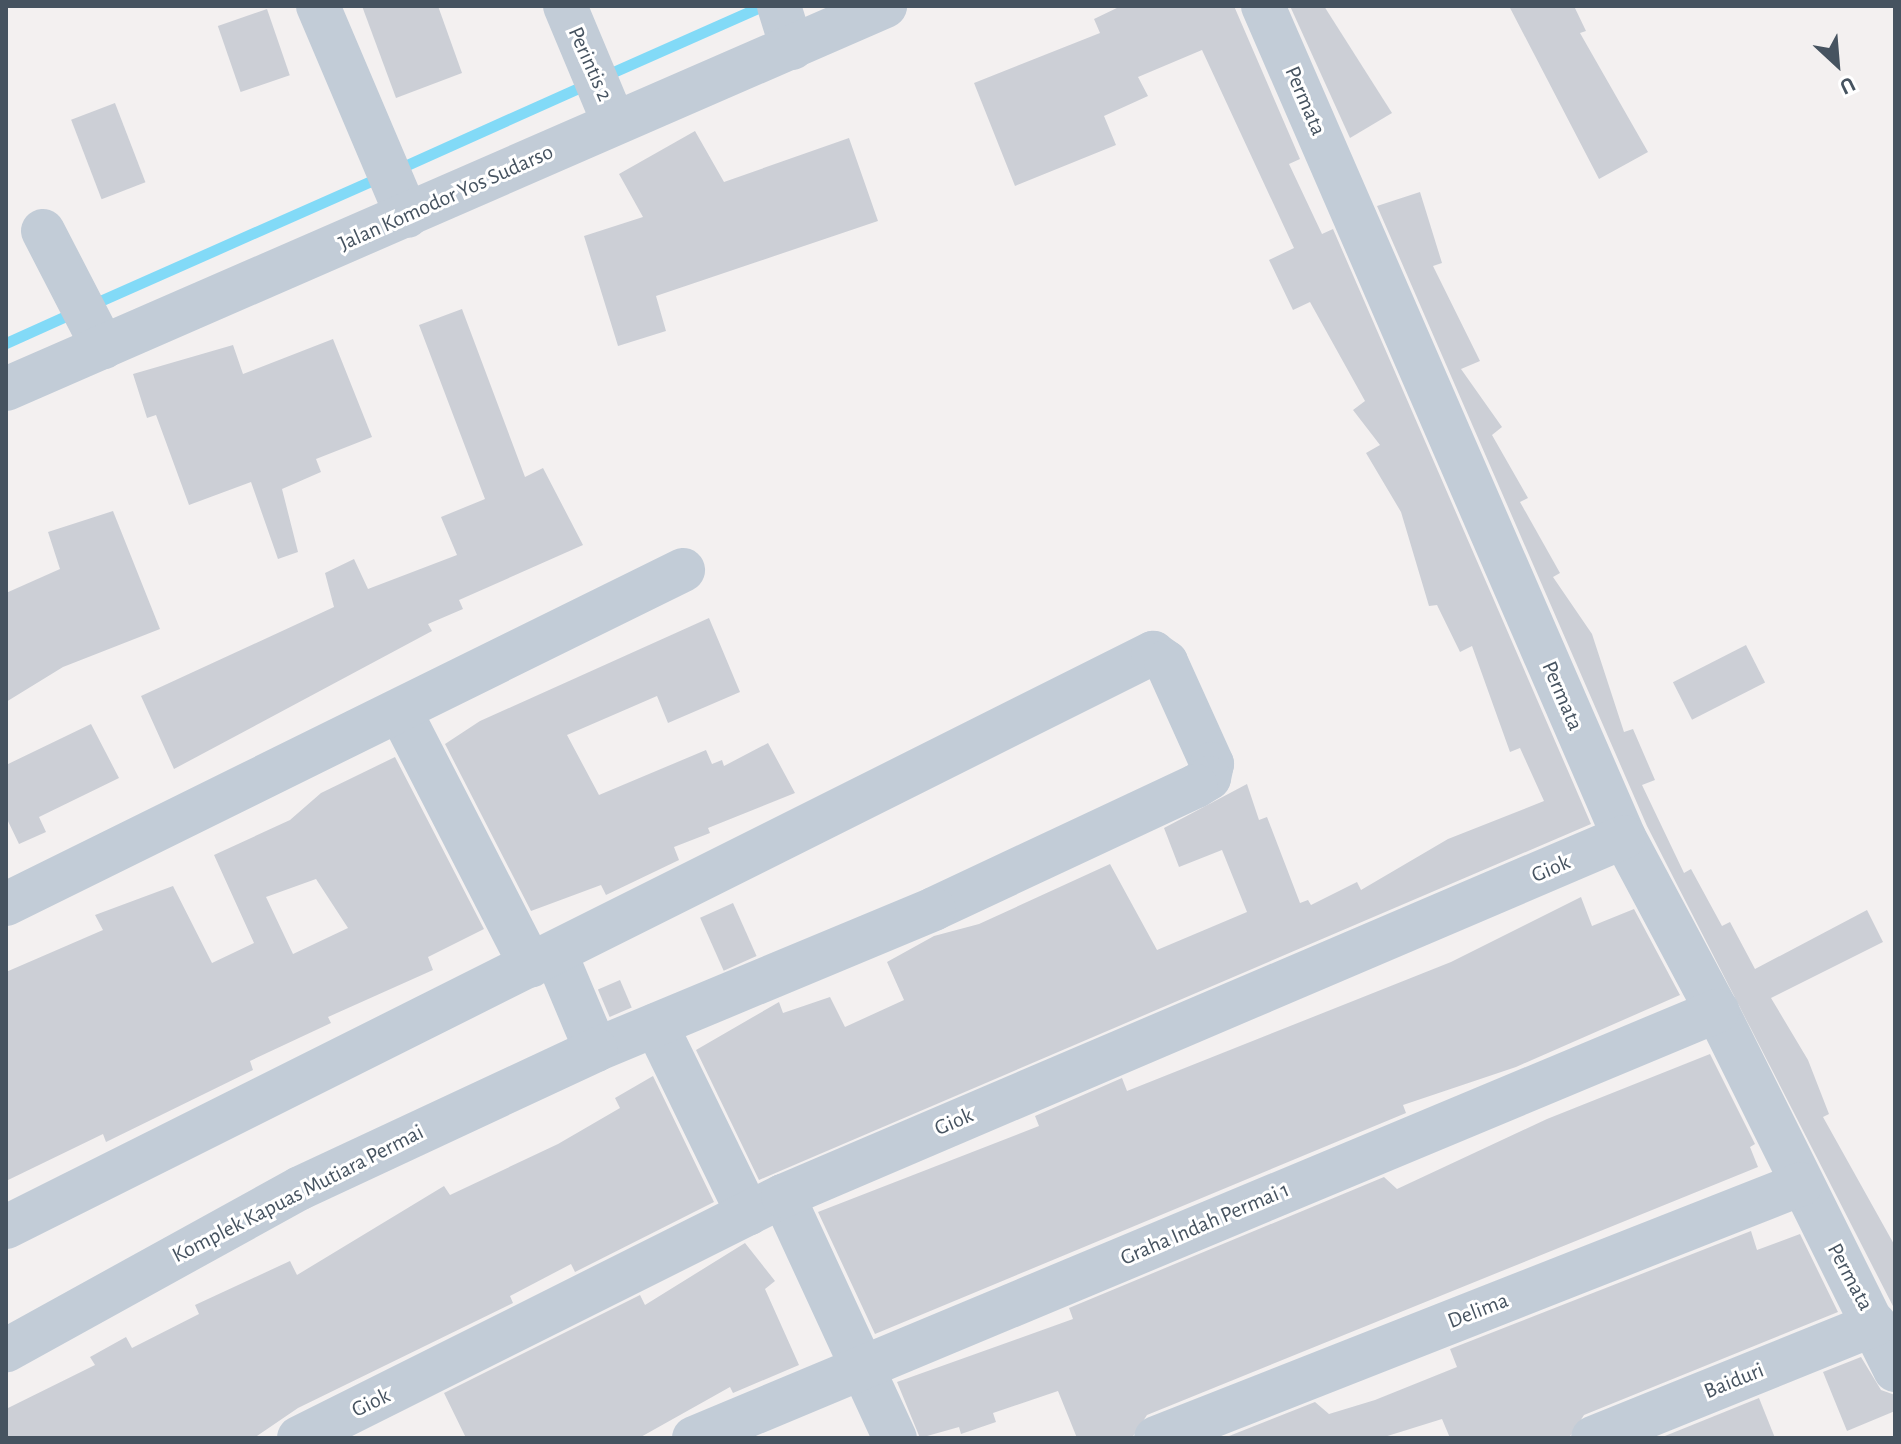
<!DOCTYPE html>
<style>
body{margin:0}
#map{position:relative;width:1901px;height:1444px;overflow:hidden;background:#f3f0f0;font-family:"Alegreya Sans",sans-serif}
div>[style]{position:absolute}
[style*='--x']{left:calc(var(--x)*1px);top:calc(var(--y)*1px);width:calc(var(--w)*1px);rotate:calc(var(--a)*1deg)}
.stream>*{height:11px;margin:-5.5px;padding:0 5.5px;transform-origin:5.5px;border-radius:5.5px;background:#82daf7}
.building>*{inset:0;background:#cccfd6;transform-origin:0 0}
.minor>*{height:44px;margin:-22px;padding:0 22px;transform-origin:22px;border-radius:22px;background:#c2ccd7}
span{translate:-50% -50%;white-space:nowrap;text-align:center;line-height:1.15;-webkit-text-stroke:6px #fff;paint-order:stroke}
.street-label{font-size:22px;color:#465360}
.frame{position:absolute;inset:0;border:8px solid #465360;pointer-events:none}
.north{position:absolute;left:1797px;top:24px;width:80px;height:80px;-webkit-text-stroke:6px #fff;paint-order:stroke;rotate:154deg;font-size:22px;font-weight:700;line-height:32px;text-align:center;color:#465360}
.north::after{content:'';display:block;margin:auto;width:28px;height:36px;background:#465360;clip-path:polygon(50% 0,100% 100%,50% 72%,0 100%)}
</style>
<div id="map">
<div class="stream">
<i style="--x:602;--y:77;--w:175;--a:-23.9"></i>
<i style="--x:398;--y:169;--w:207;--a:-24.2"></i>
<i style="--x:91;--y:305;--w:318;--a:-23.9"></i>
<i style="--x:6;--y:343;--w:76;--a:-24.2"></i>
</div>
<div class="building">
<i style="clip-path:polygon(362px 6px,438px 6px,462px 73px,396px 98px)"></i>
<i style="clip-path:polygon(1121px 6px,1234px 6px,1300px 159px,1289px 164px,1322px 234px,1333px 229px,1591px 824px,759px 1180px,696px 1050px,779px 1002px,783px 1013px,830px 997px,845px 1027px,904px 1000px,887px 962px,934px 936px,979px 924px,1110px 864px,1157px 950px,1247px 912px,1222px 850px,1179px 867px,1164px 828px,1247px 784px,1259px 820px,1267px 817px,1300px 903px,1308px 900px,1311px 905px,1357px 882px,1361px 890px,1448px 839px,1544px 801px,1520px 748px,1510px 752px,1472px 646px,1460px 652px,1437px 605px,1429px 606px,1401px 512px,1366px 453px,1380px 445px,1353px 410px,1365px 401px,1310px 302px,1293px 310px,1269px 260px,1294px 248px,1202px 50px,1138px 77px,1148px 96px,1104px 116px,1116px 145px,1015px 186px,974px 83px,1100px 33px,1094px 19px)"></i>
<i style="clip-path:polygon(1290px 6px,1324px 6px,1392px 113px,1350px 138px)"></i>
<i style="clip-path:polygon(1509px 6px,1574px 6px,1586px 31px,1580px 33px,1648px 152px,1599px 179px)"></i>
<i style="left:267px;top:9px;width:70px;height:52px;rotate:71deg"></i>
<i style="left:115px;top:103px;width:85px;height:47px;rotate:69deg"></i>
<i style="clip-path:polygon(695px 131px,724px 182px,849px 138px,878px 221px,656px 296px,666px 331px,618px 346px,584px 236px,643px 217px,619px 174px)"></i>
<i style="clip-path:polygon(1420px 192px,1442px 263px,1433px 266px,1480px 361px,1461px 369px,1502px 427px,1492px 435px,1528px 498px,1520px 502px,1560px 573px,1553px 577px,1592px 634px,1624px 732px,1633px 729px,1655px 780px,1642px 785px,1684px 873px,1691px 869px,1722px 926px,1730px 922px,1755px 969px,1867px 910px,1883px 942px,1771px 998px,1808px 1060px,1829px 1114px,1823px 1117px,1895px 1246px,1895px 1310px,1647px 826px,1377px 206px)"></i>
<i style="clip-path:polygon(462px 309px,525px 477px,543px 468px,583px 545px,459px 600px,463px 609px,428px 624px,432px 631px,174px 769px,141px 696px,334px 607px,325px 573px,354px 559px,368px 589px,457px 555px,441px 517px,485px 499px,419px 325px)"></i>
<i style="clip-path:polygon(333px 339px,372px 437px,316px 459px,321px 472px,282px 489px,298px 552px,278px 559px,251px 482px,189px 505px,156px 415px,147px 418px,133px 374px,233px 345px,243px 374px)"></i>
<i style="clip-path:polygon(113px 511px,160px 629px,63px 667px,6px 702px,6px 593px,60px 569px,48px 532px)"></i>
<i style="clip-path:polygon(709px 618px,740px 692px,668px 723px,657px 696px,567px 735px,599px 795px,706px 750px,712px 764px,722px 760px,724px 766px,768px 743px,795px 793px,708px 828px,710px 833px,674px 847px,679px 860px,606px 895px,601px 885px,531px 911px,445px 744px,480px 721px)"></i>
<i style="left:1746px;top:645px;width:42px;height:82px;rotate:63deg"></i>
<i style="clip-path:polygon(91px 724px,119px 778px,39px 817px,46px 832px,19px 844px,6px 817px,6px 765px)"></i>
<i style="clip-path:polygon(evenodd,395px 757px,484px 929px,428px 957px,433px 970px,328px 1017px,331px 1023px,250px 1061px,253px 1070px,106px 1142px,103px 1134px,6px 1181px,6px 972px,103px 930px,95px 915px,173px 886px,212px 963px,254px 943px,214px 855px,290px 820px,321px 793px,395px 757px,316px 879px,348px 928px,293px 954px,266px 897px,316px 879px)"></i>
<i style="clip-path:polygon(1581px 897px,1592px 926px,1634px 909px,1680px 995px,1516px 1067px,1403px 1105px,1406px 1113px,875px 1334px,818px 1212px,1039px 1126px,1035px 1116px,1122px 1078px,1127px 1091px,1451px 962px)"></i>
<i style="left:733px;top:903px;width:58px;height:36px;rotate:66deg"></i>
<i style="left:620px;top:980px;width:30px;height:24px;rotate:67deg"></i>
<i style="clip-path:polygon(1710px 1054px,1755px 1144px,1750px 1147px,1758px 1167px,1147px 1415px,1132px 1438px,1077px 1438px,1058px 1391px,993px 1413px,996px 1422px,961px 1434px,959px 1427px,920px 1438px,897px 1382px,1073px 1319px,1069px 1308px,1384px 1177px,1397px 1189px,1547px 1119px)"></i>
<i style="clip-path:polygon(653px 1076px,714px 1202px,575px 1272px,571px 1264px,510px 1296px,513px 1303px,298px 1408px,254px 1438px,6px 1438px,6px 1409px,95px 1365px,90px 1357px,126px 1337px,132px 1348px,199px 1314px,195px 1305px,290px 1261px,297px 1275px,444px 1186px,450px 1195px,558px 1144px,620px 1108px,615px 1098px)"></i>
<i style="clip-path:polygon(1751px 1231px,1757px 1250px,1800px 1234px,1838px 1312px,1584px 1415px,1569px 1438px,1450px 1438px,1442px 1419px,1381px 1438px,1224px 1438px,1315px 1402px,1329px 1414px,1375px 1400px,1457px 1367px,1450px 1349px)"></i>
<i style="clip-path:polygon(745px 1243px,775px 1281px,765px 1289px,799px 1365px,733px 1393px,730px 1387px,639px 1438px,466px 1438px,444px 1393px,640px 1295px,645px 1305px)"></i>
<i style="clip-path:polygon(1861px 1357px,1881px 1390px,1895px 1395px,1895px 1411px,1847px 1431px,1823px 1372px)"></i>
<i style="clip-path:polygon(1759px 1398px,1775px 1438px,1660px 1438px)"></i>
</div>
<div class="minor">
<i style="--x:318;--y:6;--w:228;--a:67"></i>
<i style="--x:565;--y:6;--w:127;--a:67.3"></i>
<i style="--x:779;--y:6;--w:44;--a:72.8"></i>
<i style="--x:1263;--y:6;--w:906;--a:66.52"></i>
<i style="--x:1624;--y:837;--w:197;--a:61.9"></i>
<i style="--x:1717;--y:1011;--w:401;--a:63.6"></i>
<i style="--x:43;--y:231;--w:131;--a:62.7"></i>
<i style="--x:6;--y:389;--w:959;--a:-23.54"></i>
<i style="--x:401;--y:713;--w:284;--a:62.8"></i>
<i style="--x:6;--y:904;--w:755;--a:-26.26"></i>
<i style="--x:556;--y:955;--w:103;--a:67.2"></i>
<i style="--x:656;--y:1025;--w:210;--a:64"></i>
<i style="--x:783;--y:1196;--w:267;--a:65.2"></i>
<i style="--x:6;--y:1227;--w:1283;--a:-26.59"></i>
<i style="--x:1153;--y:653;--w:16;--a:35"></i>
<i style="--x:1166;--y:662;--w:112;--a:65.7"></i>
<i style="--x:1212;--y:764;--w:14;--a:102"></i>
<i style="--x:1209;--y:778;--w:15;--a:148"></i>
<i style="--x:1196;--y:786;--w:289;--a:154.9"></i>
<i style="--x:934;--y:909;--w:366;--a:157.4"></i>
<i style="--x:596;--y:1050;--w:327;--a:155"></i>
<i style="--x:300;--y:1188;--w:336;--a:151.1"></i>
<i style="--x:299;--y:1438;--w:541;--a:-26.57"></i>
<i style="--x:783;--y:1196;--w:914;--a:-23.12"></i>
<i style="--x:694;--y:1438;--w:1109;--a:-22.66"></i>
<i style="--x:1156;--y:1438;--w:693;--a:-21.49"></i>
<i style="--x:1593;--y:1438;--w:304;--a:-22"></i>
</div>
<div class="street-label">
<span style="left:590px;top:64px;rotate:66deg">Perintis 2</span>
<span style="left:1305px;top:101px;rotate:67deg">Permata</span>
<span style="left:446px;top:198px;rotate:-24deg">Jalan Komodor Yos Sudarso</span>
<span style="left:1562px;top:696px;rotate:67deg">Permata</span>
<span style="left:1551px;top:869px;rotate:-23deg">Giok</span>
<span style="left:954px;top:1122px;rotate:-23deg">Giok</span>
<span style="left:298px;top:1194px;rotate:-27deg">Komplek Kapuas Mutiara Permai</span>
<span style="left:1205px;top:1224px;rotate:-23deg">Graha Indah Permai 1</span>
<span style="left:1850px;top:1277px;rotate:62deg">Permata</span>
<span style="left:1478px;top:1311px;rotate:-21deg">Delima</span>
<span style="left:1734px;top:1381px;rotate:-22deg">Baiduri</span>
<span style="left:371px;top:1403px;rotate:-26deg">Giok</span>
</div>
<div class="frame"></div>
<div class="north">U</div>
</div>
